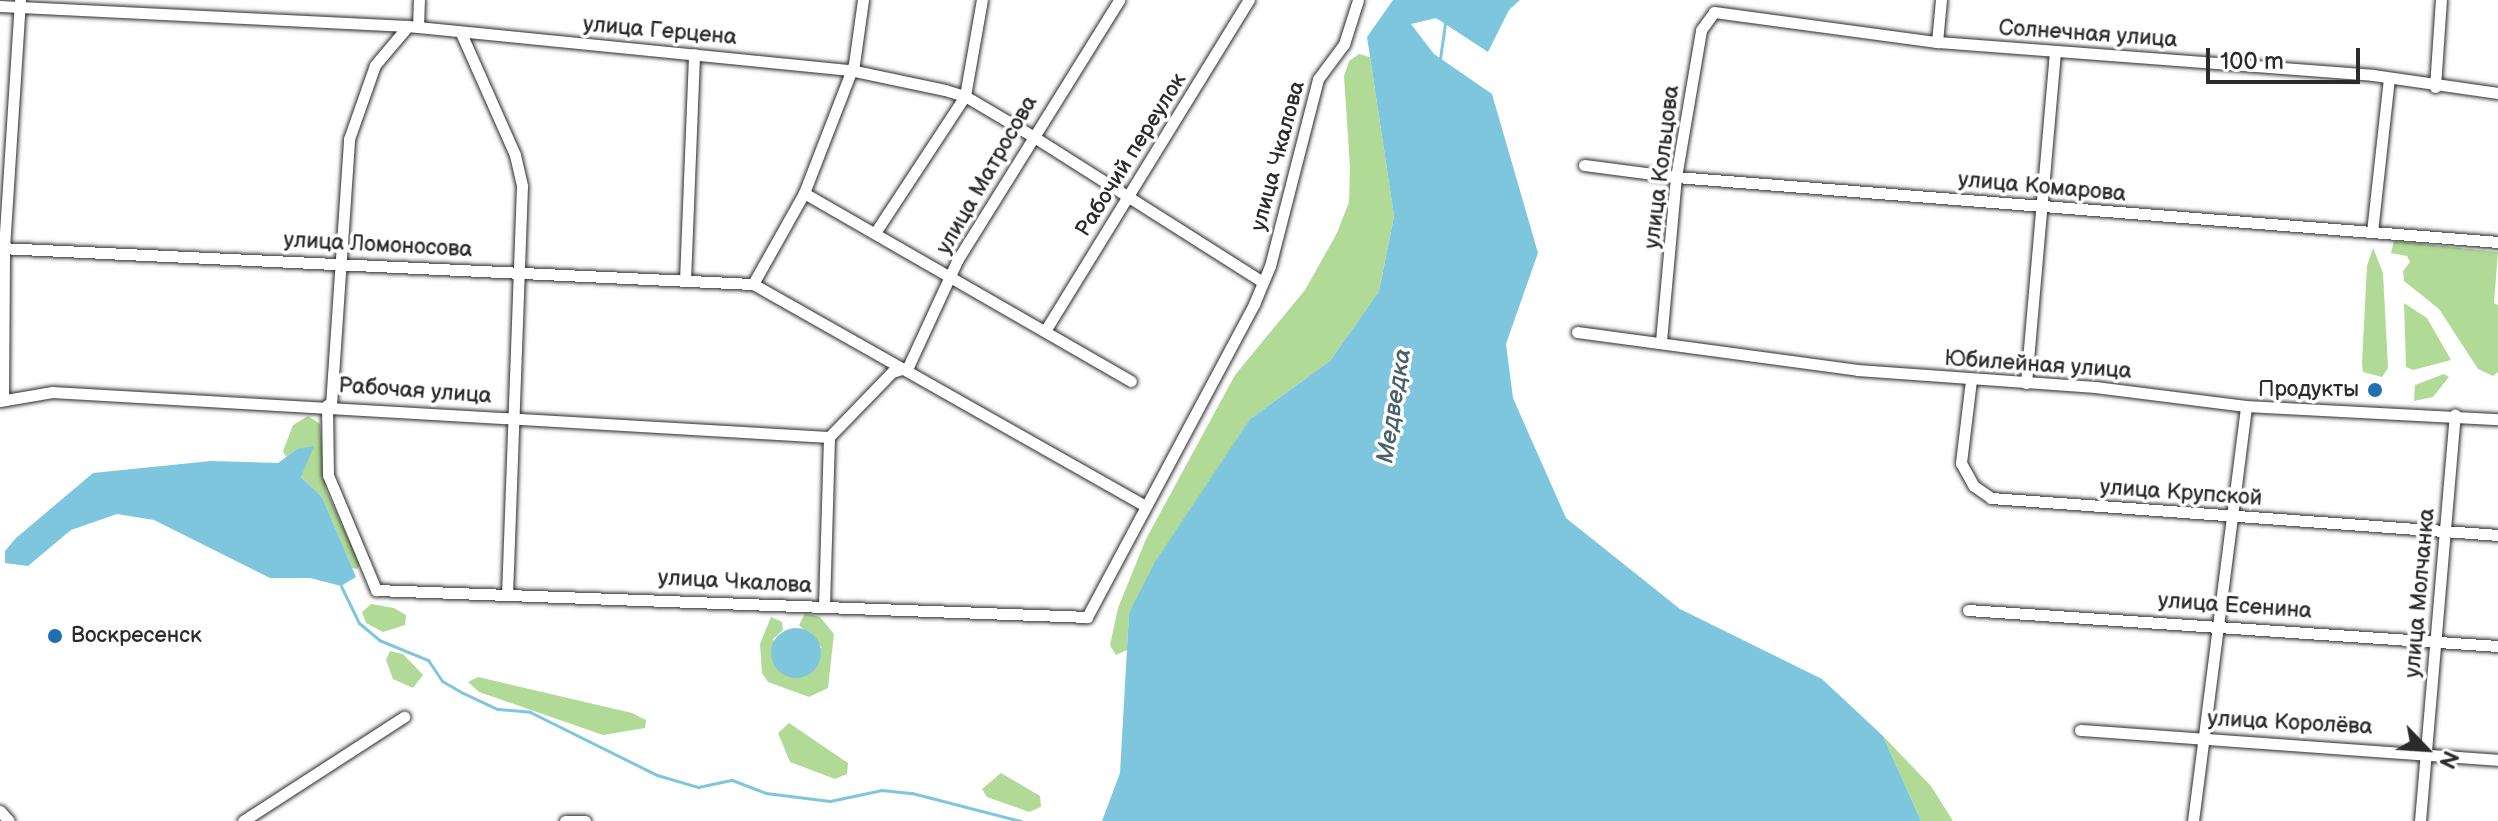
<!DOCTYPE html>
<meta charset="utf-8">
<style>
body{margin:0}
#map{position:relative;width:2498px;height:821px;overflow:hidden;background:#fff;font-family:"Balsamiq Sans",sans-serif}
div>[style]{position:absolute}
[style*='--x']{left:calc(var(--x)*1px);top:calc(var(--y)*1px);width:calc(var(--w)*1px);rotate:calc(var(--a)*1deg)}
.green>*{inset:0;background:#b1da96}
.water>*{inset:0;background:#7dc6de}
.round{border-radius:50%}
.stream>*{height:3px;margin:-1.5px;padding:0 1.5px;transform-origin:1.5px;border-radius:1.5px;background:#7dc6de}
.roads{filter:drop-shadow(0 0 2px #2b2b2b) drop-shadow(0 0 2px #2b2b2b)}
.minor>*{height:11px;margin:-5.5px;padding:0 5.5px;transform-origin:5.5px;border-radius:5.5px;background:#fff}
.dots>*{width:22px;height:22px;translate:-50% -50%;box-sizing:border-box;border:4px solid #fff;border-radius:50%}
span{translate:-50% -50%;white-space:nowrap;text-align:center;line-height:1.15;-webkit-text-stroke:7px #fff;paint-order:stroke}
.street-label{font-size:22px;color:#2b2b2b}
.poi-label{font-size:22px;color:#2b2b2b}
.right{translate:-100% -50%;text-align:right}
.left{translate:0 -50%;text-align:left}
.water-label{font-size:24px;color:#48616a;font-style:italic}
.north{position:absolute;left:2386px;top:709px;width:80px;height:80px;-webkit-text-stroke:6px #fff;paint-order:stroke;rotate:115deg;font-size:22px;font-weight:700;line-height:32px;text-align:center;color:#2b2b2b}
.north::after{content:'';display:block;margin:auto;width:28px;height:36px;background:#2b2b2b;clip-path:polygon(50% 0,100% 100%,50% 72%,0 100%)}
.scale{position:absolute;left:2206px;top:48px;width:154px;height:36px;box-sizing:border-box;border:4px solid #2b2b2b;border-top:0;padding-left:10px;font-size:24px;line-height:28px;white-space:nowrap;color:#2b2b2b;-webkit-text-stroke:6px #fff;paint-order:stroke}
</style>
<div id="map">
<div class="green">
<i style="clip-path:polygon(1359px 54px,1370px 57px,1394px 216px,1379px 291px,1330px 361px,1250px 419px,1129px 613px,1127px 650px,1116px 655px,1110px 645px,1118px 608px,1146px 539px,1235px 375px,1305px 290px,1337px 233px,1349px 202px,1350px 168px,1344px 76px,1349px 61px)"></i>
<i style="clip-path:polygon(2394px 241px,2498px 252px,2494px 303px,2498px 305px,2498px 372px,2493px 376px,2478px 369px,2439px 309px,2404px 281px,2403px 271px,2410px 262px,2407px 256px,2391px 253px)"></i>
<i style="clip-path:polygon(2373px 248px,2383px 273px,2388px 368px,2382px 377px,2363px 372px,2362px 362px,2367px 266px)"></i>
<i style="clip-path:polygon(2404px 303px,2427px 318px,2451px 360px,2413px 370px,2406px 367px)"></i>
<i style="clip-path:polygon(2444px 374px,2449px 377px,2433px 397px,2414px 401px,2415px 385px)"></i>
<i style="clip-path:polygon(308px 416px,320px 424px,326px 490px,360px 564px,357px 569px,352px 568px,322px 497px,301px 477px,304px 462px,297px 449px,286px 457px,283px 451px,293px 425px)"></i>
<i style="clip-path:polygon(371px 604px,394px 608px,406px 615px,405px 625px,383px 632px,366px 623px,362px 612px)"></i>
<i style="clip-path:polygon(805px 613px,820px 617px,834px 634px,828px 688px,809px 697px,768px 682px,762px 673px,760px 644px,771px 617px,782px 622px,783px 630px,772px 640px,822px 648px,799px 625px)"></i>
<i style="clip-path:polygon(390px 651px,403px 654px,423px 675px,413px 688px,393px 679px,386px 660px)"></i>
<i style="clip-path:polygon(478px 677px,632px 713px,646px 720px,645px 728px,603px 735px,479px 692px,468px 682px)"></i>
<i style="clip-path:polygon(789px 723px,848px 763px,847px 774px,835px 779px,790px 762px,778px 733px)"></i>
<i style="clip-path:polygon(1883px 736px,1931px 786px,1953px 821px,1921px 821px)"></i>
<i style="clip-path:polygon(1001px 773px,1040px 796px,1041px 807px,1029px 812px,987px 797px,982px 789px)"></i>
</div>
<div class="water">
<i style="clip-path:polygon(1393px 0,1520px 0,1509px 10px,1488px 52px,1436px 18px,1411px 24px,1434px 54px,1492px 94px,1538px 253px,1506px 344px,1513px 398px,1566px 518px,1680px 609px,1822px 679px,1883px 736px,1921px 821px,1102px 821px,1120px 773px,1129px 613px,1155px 562px,1250px 419px,1330px 361px,1379px 291px,1394px 216px,1367px 37px)"></i>
<i style="clip-path:polygon(314px 446px,301px 477px,322px 497px,356px 577px,341px 586px,310px 578px,270px 578px,154px 520px,117px 514px,71px 530px,28px 566px,5px 563px,5px 551px,16px 538px,93px 473px,211px 461px,278px 463px,297px 449px)"></i>
<i class="round" style="left:771px;top:628px;width:50px;height:50px"></i>
</div>
<div class="stream">
<i style="--x:1440;--y:59;--w:36;--a:-82"></i>
<i style="--x:341;--y:586;--w:41;--a:64.1"></i>
<i style="--x:359;--y:623;--w:26;--a:40"></i>
<i style="--x:379;--y:640;--w:53;--a:22.2"></i>
<i style="--x:428;--y:660;--w:25;--a:56"></i>
<i style="--x:442;--y:681;--w:24;--a:30"></i>
<i style="--x:463;--y:693;--w:38;--a:25"></i>
<i style="--x:498;--y:709;--w:32;--a:5"></i>
<i style="--x:530;--y:712;--w:142;--a:26.4"></i>
<i style="--x:657;--y:775;--w:43;--a:16.3"></i>
<i style="--x:698;--y:787;--w:35;--a:-12"></i>
<i style="--x:732;--y:780;--w:36;--a:21"></i>
<i style="--x:766;--y:793;--w:64;--a:7.1"></i>
<i style="--x:830;--y:801;--w:53;--a:-11.9"></i>
<i style="--x:882;--y:790;--w:30;--a:6"></i>
<i style="--x:912;--y:793;--w:112;--a:14.5"></i>
</div>
<div class="roads">
<div class="minor">
<i style="--x:0;--y:6;--w:408;--a:2.8"></i>
<i style="--x:408;--y:26;--w:444;--a:5.7"></i>
<i style="--x:850;--y:70;--w:97;--a:11.9"></i>
<i style="--x:945;--y:90;--w:21;--a:17"></i>
<i style="--x:965;--y:96;--w:77;--a:30.6"></i>
<i style="--x:1031;--y:135;--w:272;--a:32.4"></i>
<i style="--x:418;--y:27;--w:27;--a:-88"></i>
<i style="--x:461;--y:33;--w:133;--a:66.1"></i>
<i style="--x:515;--y:155;--w:32;--a:77"></i>
<i style="--x:522;--y:186;--w:405;--a:92.1"></i>
<i style="--x:1937;--y:42;--w:42;--a:-84.6"></i>
<i style="--x:2435;--y:87;--w:87;--a:-86.1"></i>
<i style="--x:1584;--y:165;--w:93;--a:7.4"></i>
<i style="--x:1676;--y:177;--w:825;--a:4.52"></i>
<i style="--x:804;--y:193;--w:377;--a:29.9"></i>
<i style="--x:2372;--y:232;--w:155;--a:-83.7"></i>
<i style="--x:875;--y:233;--w:164;--a:-56.7"></i>
<i style="--x:965;--y:96;--w:97;--a:-80"></i>
<i style="--x:0;--y:248;--w:754;--a:2.74"></i>
<i style="--x:753;--y:284;--w:451;--a:29.5"></i>
<i style="--x:685;--y:280;--w:226;--a:-87.7"></i>
<i style="--x:753;--y:284;--w:104;--a:-60.7"></i>
<i style="--x:804;--y:193;--w:138;--a:-68.8"></i>
<i style="--x:854;--y:64;--w:65;--a:-82"></i>
<i style="--x:1045;--y:331;--w:389;--a:-58.4"></i>
<i style="--x:1577;--y:332;--w:283;--a:7.7"></i>
<i style="--x:1857;--y:370;--w:239;--a:4.1"></i>
<i style="--x:2095;--y:387;--w:152;--a:7.2"></i>
<i style="--x:2246;--y:406;--w:252;--a:3"></i>
<i style="--x:1661;--y:341;--w:165;--a:-84.8"></i>
<i style="--x:1676;--y:177;--w:149;--a:-80.3"></i>
<i style="--x:1701;--y:30;--w:22;--a:-54"></i>
<i style="--x:1714;--y:12;--w:225;--a:7.7"></i>
<i style="--x:1937;--y:42;--w:437;--a:4.3"></i>
<i style="--x:2373;--y:75;--w:126;--a:8.2"></i>
<i style="--x:1971;--y:380;--w:84;--a:96.9"></i>
<i style="--x:1961;--y:463;--w:26;--a:61"></i>
<i style="--x:1974;--y:486;--w:21;--a:35"></i>
<i style="--x:1991;--y:498;--w:508;--a:4.17"></i>
<i style="--x:2026;--y:383;--w:333;--a:-85"></i>
<i style="--x:3;--y:400;--w:152;--a:-89.6"></i>
<i style="--x:4;--y:248;--w:248;--a:-86.3"></i>
<i style="--x:0;--y:401;--w:53;--a:-9.8"></i>
<i style="--x:52;--y:392;--w:778;--a:3.31"></i>
<i style="--x:327;--y:405;--w:70;--a:89.2"></i>
<i style="--x:328;--y:475;--w:125;--a:67.3"></i>
<i style="--x:376;--y:590;--w:712;--a:2.17"></i>
<i style="--x:1087;--y:617;--w:355;--a:-61.9"></i>
<i style="--x:1254;--y:304;--w:41;--a:-67.2"></i>
<i style="--x:1270;--y:266;--w:193;--a:-75.6"></i>
<i style="--x:1318;--y:79;--w:44;--a:-53.4"></i>
<i style="--x:1344;--y:44;--w:46;--a:-72.3"></i>
<i style="--x:331;--y:405;--w:267;--a:-86.1"></i>
<i style="--x:349;--y:139;--w:78;--a:-70.6"></i>
<i style="--x:375;--y:65;--w:51;--a:-49.8"></i>
<i style="--x:829;--y:437;--w:91;--a:-45.9"></i>
<i style="--x:892;--y:372;--w:17;--a:-17"></i>
<i style="--x:908;--y:367;--w:119;--a:-65.2"></i>
<i style="--x:958;--y:259;--w:305;--a:-58.1"></i>
<i style="--x:824;--y:606;--w:169;--a:-88.3"></i>
<i style="--x:1968;--y:610;--w:531;--a:3.89"></i>
<i style="--x:2080;--y:730;--w:419;--a:4.1"></i>
<i style="--x:0;--y:811;--w:13;--a:48"></i>
<i style="--x:243;--y:821;--w:192;--a:-32.9"></i>
<i style="--x:565;--y:821;--w:20;--a:0"></i>
<i style="--x:2193;--y:821;--w:418;--a:-82.7"></i>
<i style="--x:2420;--y:821;--w:408;--a:-85.1"></i>
</div>
</div>
<div class="dots">
<i style="left:2375px;top:390px;background:#1f6fb2"></i>
<i style="left:55px;top:636px;background:#1f6fb2"></i>
</div>
<div class="street-label">
<span style="left:660px;top:31px;rotate:5deg">улица Герцена</span>
<span style="left:2088px;top:34px;rotate:4deg">Солнечная улица</span>
<span style="left:1131px;top:155px;rotate:-58deg">Рабочий переулок</span>
<span style="left:1278px;top:156px;rotate:-75deg">улица Чкалова</span>
<span style="left:1662px;top:167px;rotate:-83deg">улица Кольцова</span>
<span style="left:987px;top:175px;rotate:-60deg">улица Матросова</span>
<span style="left:2042px;top:187px;rotate:5deg">улица Комарова</span>
<span style="left:378px;top:245px;rotate:3deg">улица Ломоносова</span>
<span style="left:2038px;top:365px;rotate:4deg">Юбилейная улица</span>
<span style="left:415px;top:391px;rotate:4deg">Рабочая улица</span>
<span style="left:2181px;top:493px;rotate:4deg">улица Крупской</span>
<span style="left:735px;top:582px;rotate:3deg">улица Чкалова</span>
<span style="left:2420px;top:593px;rotate:-85deg">улица Молчанка</span>
<span style="left:2235px;top:606px;rotate:4deg">улица Есенина</span>
<span style="left:2290px;top:723px;rotate:3deg">улица Королёва</span>
</div>
<div class="poi-label">
<span class="right" style="left:2359px;top:390px">Продукты</span>
<span class="left" style="left:71px;top:636px">Воскресенск</span>
</div>
<div class="water-label">
<span style="left:1394px;top:406px;rotate:-81deg">Медведка</span>
</div>
<div class="north">N</div>
<div class="scale">100 m</div>
</div>
